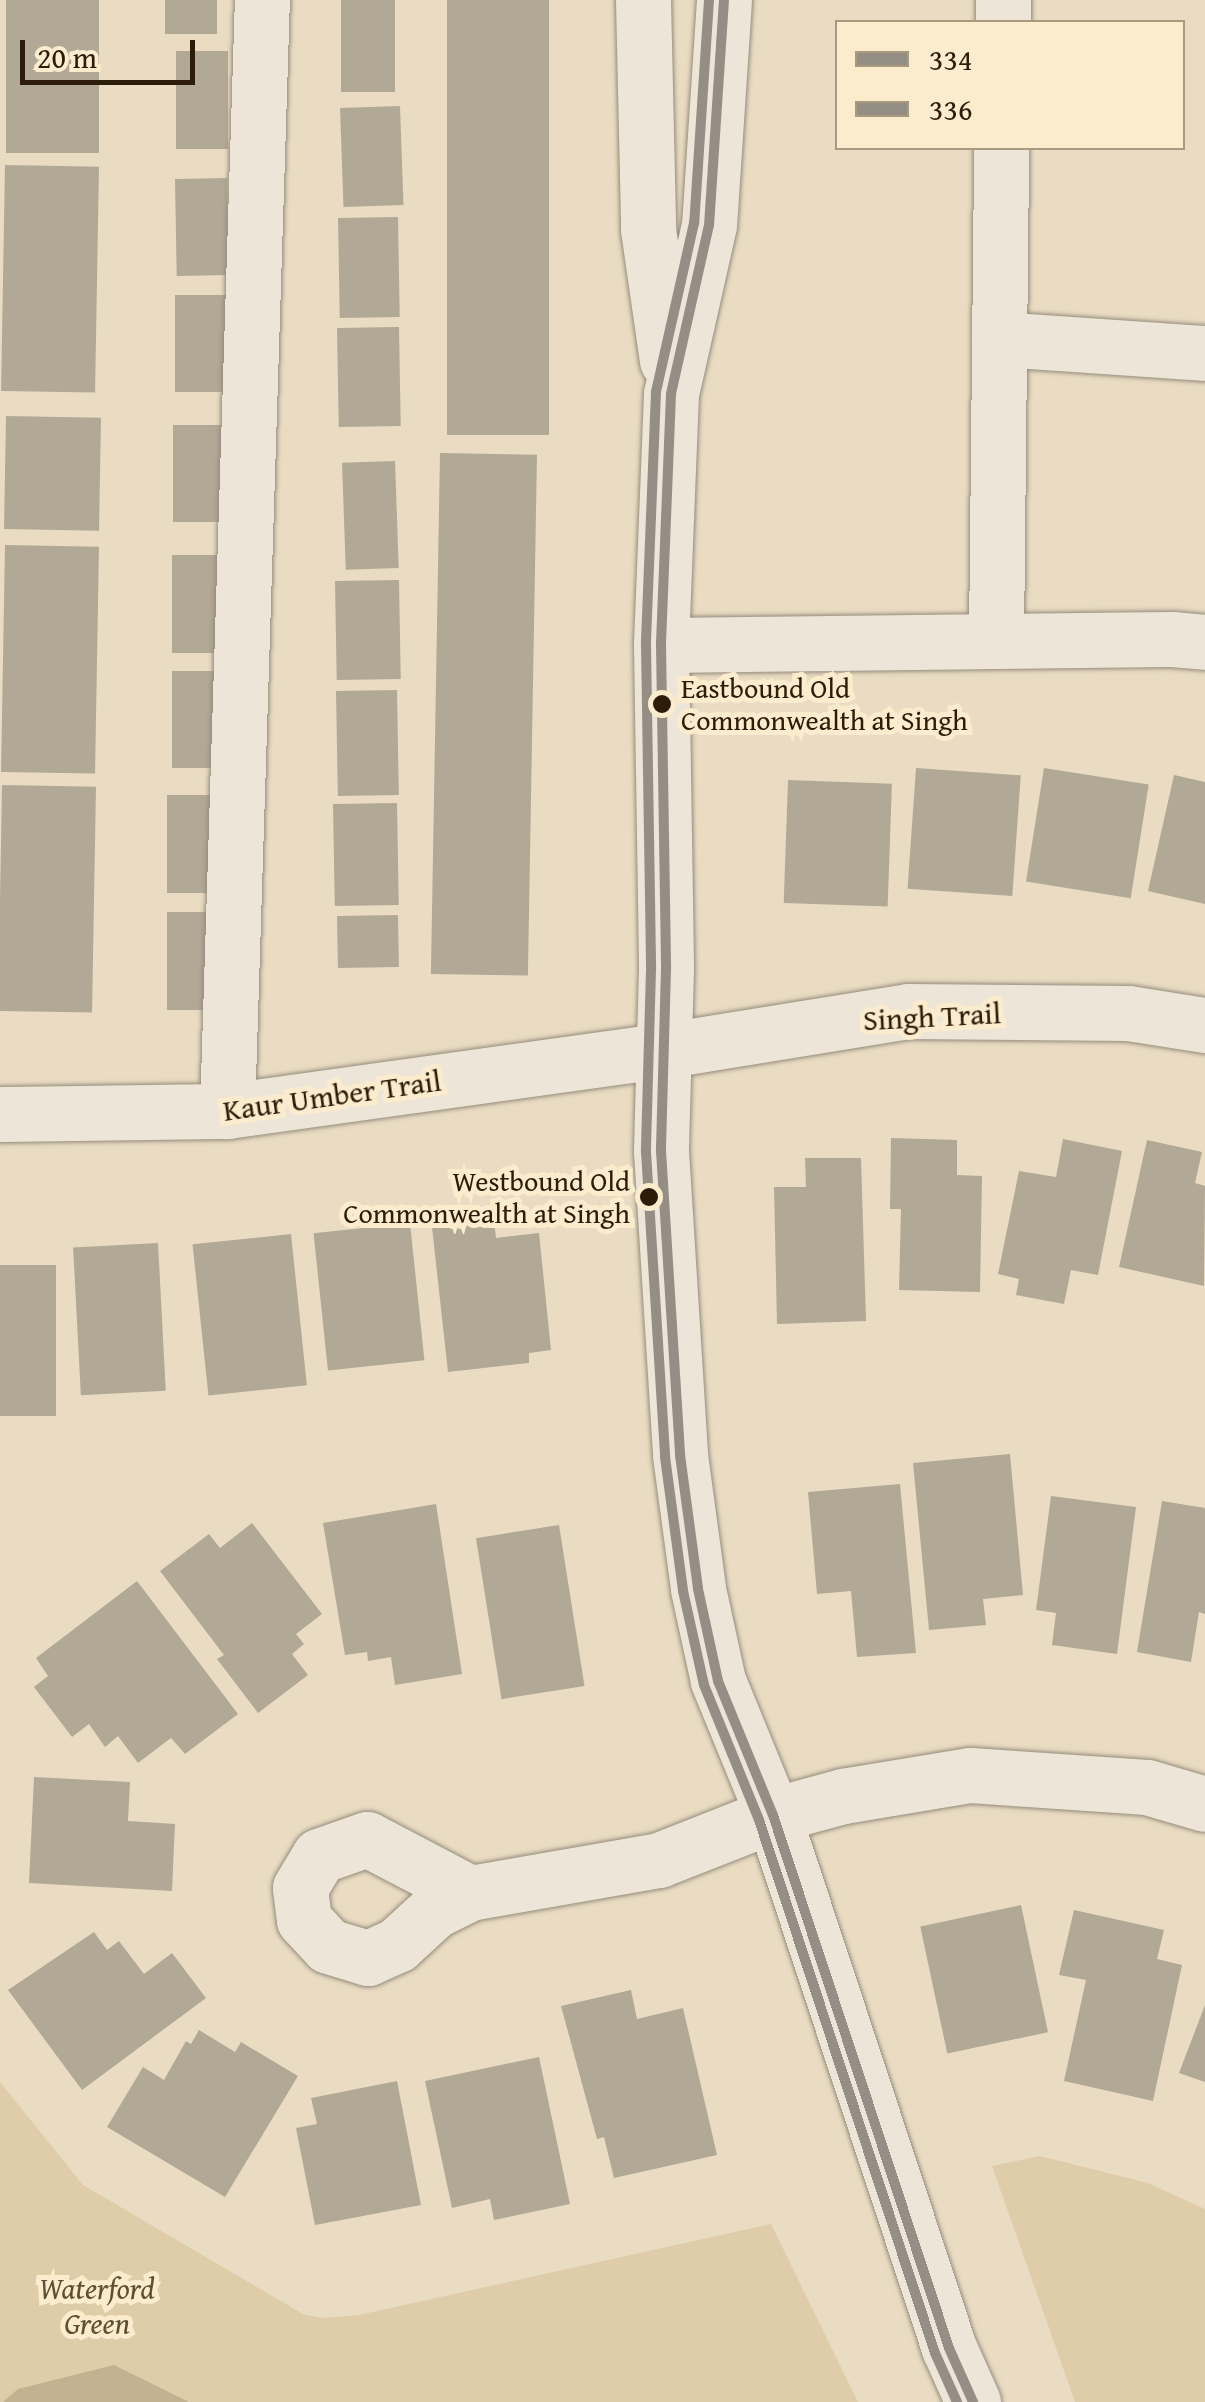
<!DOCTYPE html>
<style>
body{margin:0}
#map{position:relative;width:1205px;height:2402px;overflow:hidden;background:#e9dcc2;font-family:"Gentium Book Plus",serif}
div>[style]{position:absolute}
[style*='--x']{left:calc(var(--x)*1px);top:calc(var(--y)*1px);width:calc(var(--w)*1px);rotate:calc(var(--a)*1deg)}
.green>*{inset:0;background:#dfcda9}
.water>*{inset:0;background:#c3b18f}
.building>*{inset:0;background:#b2a896;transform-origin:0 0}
.roads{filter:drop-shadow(0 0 2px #958c7c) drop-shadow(0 0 2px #958c7c)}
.minor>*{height:55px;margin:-27.5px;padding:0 27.5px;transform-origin:27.5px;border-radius:27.5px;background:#ece5d8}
.bus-1>*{height:10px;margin:-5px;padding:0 5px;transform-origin:5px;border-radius:5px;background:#958e84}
.bus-2>*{height:10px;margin:-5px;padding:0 5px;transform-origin:5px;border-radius:5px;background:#958e84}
.dots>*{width:28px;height:28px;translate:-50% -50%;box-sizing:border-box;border:5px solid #fbeccd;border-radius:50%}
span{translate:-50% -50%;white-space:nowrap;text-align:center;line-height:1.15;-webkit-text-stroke:10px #fbeccd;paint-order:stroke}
.bus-label{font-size:28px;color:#2b1d0a}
.left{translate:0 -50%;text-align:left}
.right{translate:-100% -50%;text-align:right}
.street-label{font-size:30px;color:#2b1d0a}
.park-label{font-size:30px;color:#5e4e34;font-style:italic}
.legend{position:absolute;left:835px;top:20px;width:350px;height:130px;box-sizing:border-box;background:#fbeccd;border:2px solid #a8997f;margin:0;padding:12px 18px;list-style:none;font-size:30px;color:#2b1d0a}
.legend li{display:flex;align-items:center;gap:20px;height:50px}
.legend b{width:50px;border:2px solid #a8997f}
.scale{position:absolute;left:20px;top:40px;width:175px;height:45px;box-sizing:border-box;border:5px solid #2b1d0a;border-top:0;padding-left:12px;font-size:30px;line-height:35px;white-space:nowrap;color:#2b1d0a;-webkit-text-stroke:8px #fbeccd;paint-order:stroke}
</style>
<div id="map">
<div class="green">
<i style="clip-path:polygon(0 2082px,83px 2185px,303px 2314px,321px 2318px,359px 2315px,771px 2224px,858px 2402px,0 2402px)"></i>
<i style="clip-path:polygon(1040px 2156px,1148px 2183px,1205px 2209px,1205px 2402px,1075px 2402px,992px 2166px)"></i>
</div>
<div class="water">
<i style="clip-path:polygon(114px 2365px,189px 2402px,3px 2402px,18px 2389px)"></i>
</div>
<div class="building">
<i style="left:6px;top:0;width:93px;height:153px"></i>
<i style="left:165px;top:0;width:52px;height:34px"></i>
<i style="left:341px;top:0;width:54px;height:92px"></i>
<i style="left:447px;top:0;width:102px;height:435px"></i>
<i style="left:176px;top:51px;width:52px;height:98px"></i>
<i style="left:400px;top:106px;width:99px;height:60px;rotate:88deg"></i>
<i style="left:5px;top:165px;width:94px;height:226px;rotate:1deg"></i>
<i style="left:227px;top:178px;width:97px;height:52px;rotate:89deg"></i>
<i style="left:398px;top:217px;width:100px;height:60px;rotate:89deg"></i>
<i style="left:175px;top:295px;width:52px;height:97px"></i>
<i style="left:399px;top:327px;width:99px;height:62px;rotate:89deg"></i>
<i style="left:6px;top:416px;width:95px;height:113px;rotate:1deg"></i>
<i style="left:173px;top:425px;width:52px;height:97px"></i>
<i style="left:440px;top:453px;width:97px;height:521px;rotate:1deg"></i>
<i style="left:395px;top:461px;width:107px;height:53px;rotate:88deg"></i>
<i style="left:5px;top:545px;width:94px;height:227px;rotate:1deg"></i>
<i style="left:172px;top:555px;width:52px;height:98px"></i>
<i style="left:399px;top:580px;width:99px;height:64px;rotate:89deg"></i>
<i style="left:172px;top:671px;width:51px;height:97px"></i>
<i style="left:397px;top:690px;width:105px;height:61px;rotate:89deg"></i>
<i style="left:916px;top:768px;width:105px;height:121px;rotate:4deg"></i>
<i style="left:1044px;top:768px;width:106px;height:115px;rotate:9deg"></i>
<i style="clip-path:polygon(1174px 775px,1205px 782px,1205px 904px,1148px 891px)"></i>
<i style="left:788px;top:780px;width:104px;height:123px;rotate:2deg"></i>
<i style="left:2px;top:785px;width:94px;height:226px;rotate:1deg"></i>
<i style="left:167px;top:795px;width:52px;height:98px"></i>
<i style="left:397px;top:803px;width:102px;height:64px;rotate:89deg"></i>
<i style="left:167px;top:912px;width:52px;height:98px"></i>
<i style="left:398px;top:915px;width:52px;height:61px;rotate:89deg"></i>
<i style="clip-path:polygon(891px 1138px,957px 1140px,957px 1175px,982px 1176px,980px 1292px,899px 1290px,901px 1209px,890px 1209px)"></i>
<i style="clip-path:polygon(1063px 1139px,1122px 1151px,1098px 1275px,1071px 1270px,1064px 1304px,1016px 1295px,1019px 1279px,998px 1274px,1019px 1171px,1056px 1177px)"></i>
<i style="clip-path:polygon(1147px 1140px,1202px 1152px,1195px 1183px,1205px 1186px,1204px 1286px,1119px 1267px)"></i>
<i style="clip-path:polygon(805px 1158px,861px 1158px,866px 1321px,777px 1324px,774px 1187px,806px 1187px)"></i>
<i style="clip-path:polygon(493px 1212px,496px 1238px,539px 1233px,551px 1350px,529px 1353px,529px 1363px,448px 1372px,431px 1218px)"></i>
<i style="left:410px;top:1223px;width:138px;height:97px;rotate:84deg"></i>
<i style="left:291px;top:1234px;width:152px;height:99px;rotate:84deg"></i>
<i style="left:158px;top:1243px;width:148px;height:85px;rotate:87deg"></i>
<i style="left:0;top:1265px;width:56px;height:151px"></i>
<i style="clip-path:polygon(1010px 1454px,1023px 1595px,983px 1599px,986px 1625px,929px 1630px,913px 1463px)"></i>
<i style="clip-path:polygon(900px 1484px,916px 1653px,857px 1657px,851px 1591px,817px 1594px,808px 1492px)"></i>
<i style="clip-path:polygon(1051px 1496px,1136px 1507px,1117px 1654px,1052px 1645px,1056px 1613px,1036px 1610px)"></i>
<i style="clip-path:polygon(1162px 1501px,1205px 1508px,1205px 1614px,1199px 1612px,1191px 1662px,1137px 1652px)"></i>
<i style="clip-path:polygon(436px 1504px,462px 1674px,395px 1685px,391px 1657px,368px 1661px,367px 1652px,345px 1655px,323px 1523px)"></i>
<i style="clip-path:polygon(252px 1523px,322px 1614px,296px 1634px,304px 1644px,292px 1654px,308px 1675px,258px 1713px,217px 1659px,224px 1655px,160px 1571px,209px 1534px,220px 1548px)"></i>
<i style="left:559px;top:1525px;width:163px;height:84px;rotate:81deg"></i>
<i style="clip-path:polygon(137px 1581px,238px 1714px,185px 1754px,171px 1738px,138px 1763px,118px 1736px,105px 1747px,89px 1724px,72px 1737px,34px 1687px,48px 1676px,36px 1658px)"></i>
<i style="clip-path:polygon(34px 1777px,130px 1782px,128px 1821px,175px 1824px,172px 1891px,29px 1883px)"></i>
<i style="left:1021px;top:1905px;width:130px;height:103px;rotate:78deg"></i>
<i style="clip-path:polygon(1074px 1910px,1164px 1930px,1157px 1959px,1182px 1965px,1153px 2101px,1064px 2081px,1086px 1980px,1059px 1975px)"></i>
<i style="clip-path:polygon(94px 1932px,107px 1950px,119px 1941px,144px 1974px,172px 1953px,206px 1998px,82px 2090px,8px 1990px)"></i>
<i style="clip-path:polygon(631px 1990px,637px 2019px,683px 2008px,717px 2155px,614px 2178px,604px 2137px,597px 2139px,561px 2006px)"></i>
<i style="clip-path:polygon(1205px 2005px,1205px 2082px,1179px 2073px)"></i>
<i style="clip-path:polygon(199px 2030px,235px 2052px,241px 2042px,298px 2076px,225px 2197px,107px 2127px,143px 2067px,164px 2080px,186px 2041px,191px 2044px)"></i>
<i style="clip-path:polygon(539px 2057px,570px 2204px,494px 2220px,490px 2199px,452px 2208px,425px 2081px)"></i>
<i style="clip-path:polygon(397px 2081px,421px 2205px,315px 2225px,296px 2128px,317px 2124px,311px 2098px)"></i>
</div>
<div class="roads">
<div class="minor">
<i style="--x:643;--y:0;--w:229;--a:88.7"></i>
<i style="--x:648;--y:229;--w:133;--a:81.8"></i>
<i style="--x:724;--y:0;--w:225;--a:93.8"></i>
<i style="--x:709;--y:225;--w:173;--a:102.7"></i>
<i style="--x:671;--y:394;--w:251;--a:92.3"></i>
<i style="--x:661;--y:645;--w:324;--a:89.1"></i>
<i style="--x:666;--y:969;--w:182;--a:91.6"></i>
<i style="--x:661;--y:1151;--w:305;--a:86.4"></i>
<i style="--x:680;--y:1455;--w:135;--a:82.3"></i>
<i style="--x:698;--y:1589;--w:94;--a:77.7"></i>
<i style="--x:718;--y:1681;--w:145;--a:67.7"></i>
<i style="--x:773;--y:1815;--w:561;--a:71.73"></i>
<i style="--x:949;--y:2348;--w:59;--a:66"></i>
<i style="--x:1003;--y:22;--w:22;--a:-90"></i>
<i style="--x:999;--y:339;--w:206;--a:3.9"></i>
<i style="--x:996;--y:640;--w:492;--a:-89.4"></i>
<i style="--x:661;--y:645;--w:511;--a:-0.67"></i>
<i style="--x:1172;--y:639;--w:33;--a:5"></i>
<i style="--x:227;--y:1111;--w:1112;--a:-88.2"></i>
<i style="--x:0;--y:1114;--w:227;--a:-0.8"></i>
<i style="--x:227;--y:1111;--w:438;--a:-7.9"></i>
<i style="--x:661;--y:1051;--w:250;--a:-9.2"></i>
<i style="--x:908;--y:1011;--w:220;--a:0.5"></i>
<i style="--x:1128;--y:1013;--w:78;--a:8.9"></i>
<i style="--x:470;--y:1893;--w:116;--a:-152.3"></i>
<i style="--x:367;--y:1839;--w:51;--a:160.5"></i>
<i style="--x:319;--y:1856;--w:37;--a:121"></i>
<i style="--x:300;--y:1888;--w:32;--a:83"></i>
<i style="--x:304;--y:1920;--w:35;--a:47"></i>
<i style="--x:328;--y:1946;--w:42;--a:16.7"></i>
<i style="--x:368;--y:1958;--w:32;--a:-24"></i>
<i style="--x:397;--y:1945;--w:50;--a:-42.6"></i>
<i style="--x:434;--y:1911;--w:40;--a:-26.6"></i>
<i style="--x:470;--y:1893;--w:192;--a:-9.9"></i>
<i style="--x:659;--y:1860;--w:123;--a:-21.5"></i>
<i style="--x:773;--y:1815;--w:73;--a:-15.2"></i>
<i style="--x:843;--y:1796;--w:129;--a:-9.4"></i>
<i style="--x:970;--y:1775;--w:177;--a:3.9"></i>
<i style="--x:1147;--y:1787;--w:60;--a:16.3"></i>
</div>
</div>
<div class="bus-1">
<i style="--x:724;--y:0;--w:225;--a:93.8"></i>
<i style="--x:709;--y:225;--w:173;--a:102.7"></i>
<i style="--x:671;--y:394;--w:251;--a:92.3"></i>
<i style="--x:661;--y:645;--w:324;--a:89.1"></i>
<i style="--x:666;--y:969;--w:182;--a:91.6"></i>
<i style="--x:661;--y:1151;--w:305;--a:86.4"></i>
<i style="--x:680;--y:1455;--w:135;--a:82.3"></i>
<i style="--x:698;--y:1589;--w:94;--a:77.7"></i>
<i style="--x:718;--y:1681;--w:145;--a:67.7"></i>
<i style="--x:773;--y:1815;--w:561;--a:71.73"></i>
<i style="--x:949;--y:2348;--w:59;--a:66"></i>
</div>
<div class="bus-2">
<i style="--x:709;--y:0;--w:224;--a:93.8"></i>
<i style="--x:694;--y:223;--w:173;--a:102.7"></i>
<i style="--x:656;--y:392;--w:252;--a:92.3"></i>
<i style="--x:646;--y:644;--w:325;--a:89.1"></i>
<i style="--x:651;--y:969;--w:183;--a:91.6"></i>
<i style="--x:646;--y:1152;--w:306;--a:86.4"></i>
<i style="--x:665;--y:1457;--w:135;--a:82.3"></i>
<i style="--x:683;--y:1591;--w:96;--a:77.4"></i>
<i style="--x:704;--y:1685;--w:146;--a:67.8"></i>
<i style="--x:759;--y:1820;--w:561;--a:71.73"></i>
<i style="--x:935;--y:2353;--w:54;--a:65.8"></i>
</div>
<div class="dots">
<i style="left:662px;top:704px;background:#2b1d0a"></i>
<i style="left:649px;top:1197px;background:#2b1d0a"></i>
</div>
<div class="bus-label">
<span class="left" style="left:681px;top:704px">Eastbound Old<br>Commonwealth at Singh</span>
<span class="right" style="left:630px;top:1197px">Westbound Old<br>Commonwealth at Singh</span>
</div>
<div class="street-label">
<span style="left:932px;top:1016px;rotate:-3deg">Singh Trail</span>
<span style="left:332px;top:1095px;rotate:-8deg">Kaur Umber Trail</span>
</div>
<div class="park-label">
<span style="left:97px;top:2305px">Waterford<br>Green</span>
</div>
<ul class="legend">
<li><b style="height:12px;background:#958e84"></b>334</li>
<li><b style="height:12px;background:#958e84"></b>336</li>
</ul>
<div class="scale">20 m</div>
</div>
